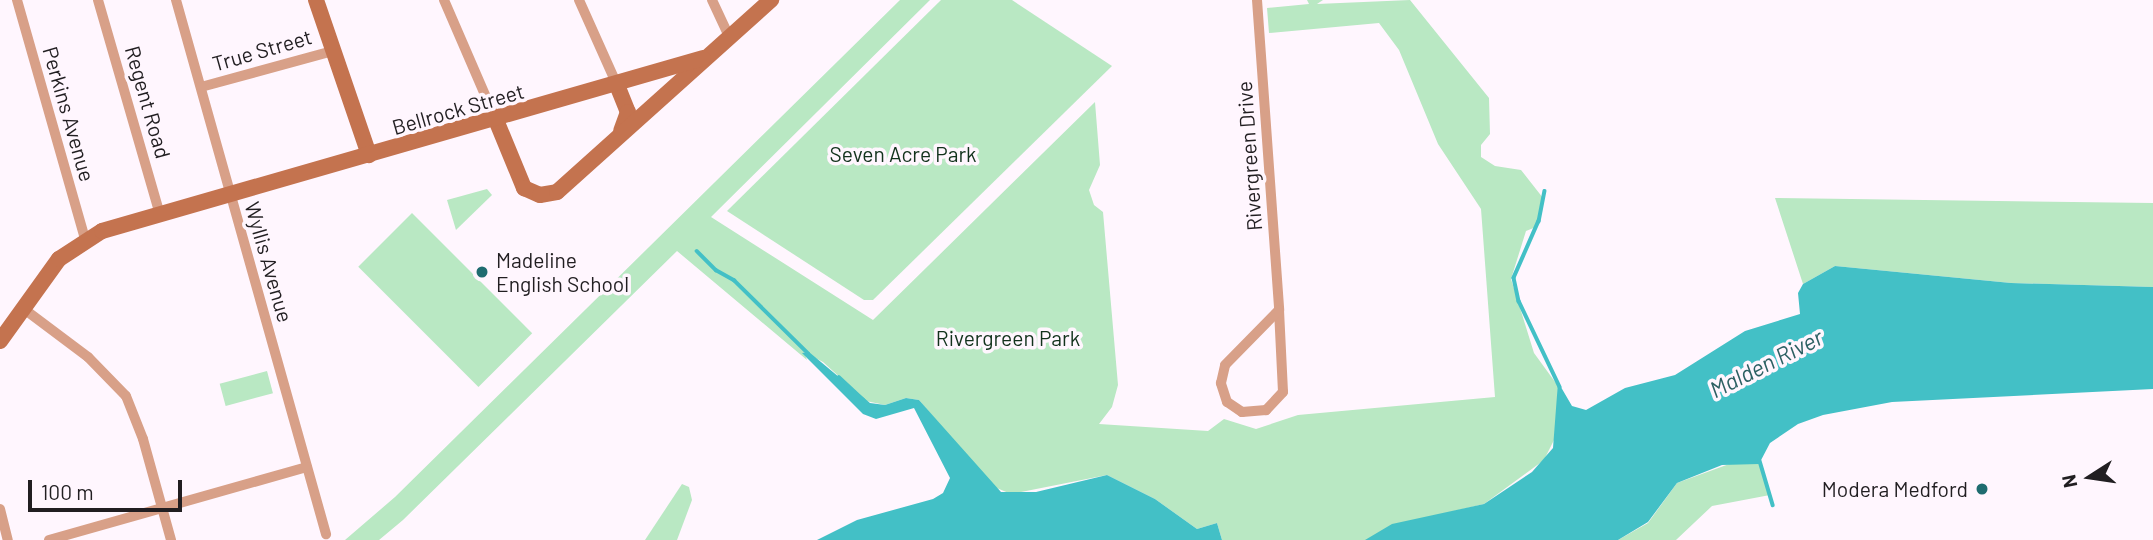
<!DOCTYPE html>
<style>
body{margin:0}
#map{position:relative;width:2153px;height:540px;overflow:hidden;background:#fff6fe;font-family:Barlow,sans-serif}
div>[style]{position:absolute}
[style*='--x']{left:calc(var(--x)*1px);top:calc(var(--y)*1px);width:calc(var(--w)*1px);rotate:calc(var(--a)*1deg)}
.green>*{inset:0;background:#b9e8c3;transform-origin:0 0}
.water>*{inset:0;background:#43c0c6}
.stream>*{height:3.5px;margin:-1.75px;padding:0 1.75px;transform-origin:1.75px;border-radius:1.75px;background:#43c0c6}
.street>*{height:10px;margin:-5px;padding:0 5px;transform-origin:5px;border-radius:5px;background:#d8a088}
.secondary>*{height:16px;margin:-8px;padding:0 8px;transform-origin:8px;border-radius:8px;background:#c4734f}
.dots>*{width:19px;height:19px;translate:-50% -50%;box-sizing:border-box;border:4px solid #fff6fe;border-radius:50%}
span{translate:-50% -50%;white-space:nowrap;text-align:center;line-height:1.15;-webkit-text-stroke:7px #fff6fe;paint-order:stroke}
.street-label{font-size:21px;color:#211e21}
.park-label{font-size:21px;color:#12321c}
.poi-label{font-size:21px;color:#211e21}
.left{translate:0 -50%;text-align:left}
.right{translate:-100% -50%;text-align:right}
.water-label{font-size:23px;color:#2d6063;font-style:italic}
.north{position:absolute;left:2055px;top:442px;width:70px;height:70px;-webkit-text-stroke:5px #fff6fe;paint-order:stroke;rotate:258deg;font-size:19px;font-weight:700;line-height:28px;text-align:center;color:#211e21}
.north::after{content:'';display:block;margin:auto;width:24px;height:32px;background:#211e21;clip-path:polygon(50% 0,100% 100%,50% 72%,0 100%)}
.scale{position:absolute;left:28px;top:480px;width:154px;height:32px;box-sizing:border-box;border:4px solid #211e21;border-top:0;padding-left:9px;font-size:21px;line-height:24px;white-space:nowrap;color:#211e21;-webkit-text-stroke:5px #fff6fe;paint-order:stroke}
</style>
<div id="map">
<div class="green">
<i style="clip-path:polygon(900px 0,930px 0,711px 217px,873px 320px,1095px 102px,1100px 165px,1089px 190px,1094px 205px,1103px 212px,1118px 385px,1112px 407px,1099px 424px,1208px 431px,1224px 419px,1256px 429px,1298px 415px,1495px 397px,1481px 209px,1438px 144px,1399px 50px,1379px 23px,1269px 33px,1267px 8px,1309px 4px,1307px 0,1323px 0,1317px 4px,1410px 0,1489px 98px,1490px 134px,1481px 145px,1481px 157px,1495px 166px,1521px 170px,1543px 198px,1542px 212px,1536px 227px,1526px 231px,1511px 279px,1534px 353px,1558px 386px,1556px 436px,1544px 460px,1484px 504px,1404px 523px,1376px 540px,1222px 540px,1217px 523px,1197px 529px,1155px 499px,1107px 475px,1011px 494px,992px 486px,919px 400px,906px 398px,885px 405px,866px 401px,823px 362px,804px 352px,807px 360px,677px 251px,403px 520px,379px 540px,345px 540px,395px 497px)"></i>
<i style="clip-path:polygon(941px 0,1012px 0,1112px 66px,873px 300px,864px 300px,727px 211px)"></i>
<i style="clip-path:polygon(487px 189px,492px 195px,456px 230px,447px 200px)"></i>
<i style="clip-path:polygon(1775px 198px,2153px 203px,2153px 287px,2011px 283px,1835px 266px,1803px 284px)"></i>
<i style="left:412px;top:213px;width:170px;height:76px;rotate:45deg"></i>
<i style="left:267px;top:371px;width:23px;height:49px;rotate:75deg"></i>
<i style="clip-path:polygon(1732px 463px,1759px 464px,1770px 495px,1712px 506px,1676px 540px,1618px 540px,1648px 523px,1677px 483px)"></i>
<i style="clip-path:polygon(682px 484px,689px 487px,692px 500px,677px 540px,645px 540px)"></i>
</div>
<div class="water">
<i style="clip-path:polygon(1835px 266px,2011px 283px,2153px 287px,2153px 389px,1892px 402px,1823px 415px,1798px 424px,1770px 443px,1759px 464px,1722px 465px,1677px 483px,1648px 522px,1618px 540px,1365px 540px,1392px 524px,1484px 504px,1532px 472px,1553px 448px,1558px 382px,1572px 406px,1586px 410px,1625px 388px,1675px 375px,1745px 331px,1800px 314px,1798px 293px,1803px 284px)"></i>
<i style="clip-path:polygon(809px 352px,870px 403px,885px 405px,906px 398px,919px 400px,1001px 492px,1036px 492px,1107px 475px,1155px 499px,1197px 529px,1217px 523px,1222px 540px,817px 540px,857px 520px,933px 499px,943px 493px,950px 478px,914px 408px,876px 419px,863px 414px,802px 353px)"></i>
</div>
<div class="stream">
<i style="--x:1545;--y:191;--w:31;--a:101"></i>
<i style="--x:1539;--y:221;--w:62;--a:113.7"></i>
<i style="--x:1514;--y:278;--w:24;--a:78"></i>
<i style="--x:1519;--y:301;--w:95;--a:64.5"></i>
<i style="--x:697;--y:251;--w:27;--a:45"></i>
<i style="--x:716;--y:270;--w:21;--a:29"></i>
<i style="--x:734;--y:280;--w:104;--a:44.6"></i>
<i style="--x:839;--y:377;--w:34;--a:43"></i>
<i style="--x:1760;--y:461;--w:46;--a:73.5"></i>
</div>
<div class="street">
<i style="--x:17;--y:0;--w:248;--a:74.1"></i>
<i style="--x:98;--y:0;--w:224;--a:73.9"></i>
<i style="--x:176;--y:0;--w:555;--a:74.31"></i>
<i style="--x:444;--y:0;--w:131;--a:66.6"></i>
<i style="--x:579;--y:0;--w:93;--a:65.9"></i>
<i style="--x:712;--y:0;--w:38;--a:65"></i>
<i style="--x:1257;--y:0;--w:311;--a:85.9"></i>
<i style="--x:201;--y:87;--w:137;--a:-15.3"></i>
<i style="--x:24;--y:309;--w:80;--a:36.9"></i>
<i style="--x:88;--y:357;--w:54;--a:45.7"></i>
<i style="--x:126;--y:396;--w:46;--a:68.4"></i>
<i style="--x:143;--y:439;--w:105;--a:74.5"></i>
<i style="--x:1279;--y:310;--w:82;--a:87.2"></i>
<i style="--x:1283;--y:392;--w:25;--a:133"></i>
<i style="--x:1266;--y:410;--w:24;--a:175"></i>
<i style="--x:1242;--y:412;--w:18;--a:-146"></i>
<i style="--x:1227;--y:402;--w:20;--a:-108"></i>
<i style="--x:1221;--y:383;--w:18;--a:-77"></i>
<i style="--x:1225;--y:365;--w:77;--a:-45.5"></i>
<i style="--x:0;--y:509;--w:32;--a:76"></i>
<i style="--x:49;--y:540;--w:268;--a:-15.8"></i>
</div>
<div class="secondary">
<i style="--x:316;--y:0;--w:164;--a:71.1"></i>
<i style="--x:617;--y:85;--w:29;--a:68"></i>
<i style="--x:628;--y:112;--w:20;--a:110"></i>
<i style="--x:496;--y:120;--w:74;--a:67.6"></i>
<i style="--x:524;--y:188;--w:17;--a:24"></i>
<i style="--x:540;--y:195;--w:17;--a:-10"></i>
<i style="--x:557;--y:192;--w:288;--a:-41.9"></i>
<i style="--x:0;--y:341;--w:101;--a:-54.3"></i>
<i style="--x:59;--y:259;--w:51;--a:-33.1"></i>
<i style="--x:102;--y:231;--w:625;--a:-16.06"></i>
</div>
<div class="dots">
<i style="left:482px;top:272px;background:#1f6c70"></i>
<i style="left:1982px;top:489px;background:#1f6c70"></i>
</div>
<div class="street-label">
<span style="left:262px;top:50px;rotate:-16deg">True Street</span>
<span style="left:148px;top:102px;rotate:74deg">Regent Road</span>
<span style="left:458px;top:109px;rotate:-16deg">Bellrock Street</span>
<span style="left:69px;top:114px;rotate:74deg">Perkins Avenue</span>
<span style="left:1249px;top:156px;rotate:-94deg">Rivergreen Drive</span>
<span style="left:269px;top:262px;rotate:74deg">Wyllis Avenue</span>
</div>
<div class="park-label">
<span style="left:903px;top:154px">Seven Acre Park</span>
<span style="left:1008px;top:338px">Rivergreen Park</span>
</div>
<div class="poi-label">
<span class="left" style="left:496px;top:272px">Madeline<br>English School</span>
<span class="right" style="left:1968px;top:489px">Modera Medford</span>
</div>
<div class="water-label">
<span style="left:1766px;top:363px;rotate:-27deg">Malden River</span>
</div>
<div class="north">N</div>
<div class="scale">100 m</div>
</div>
